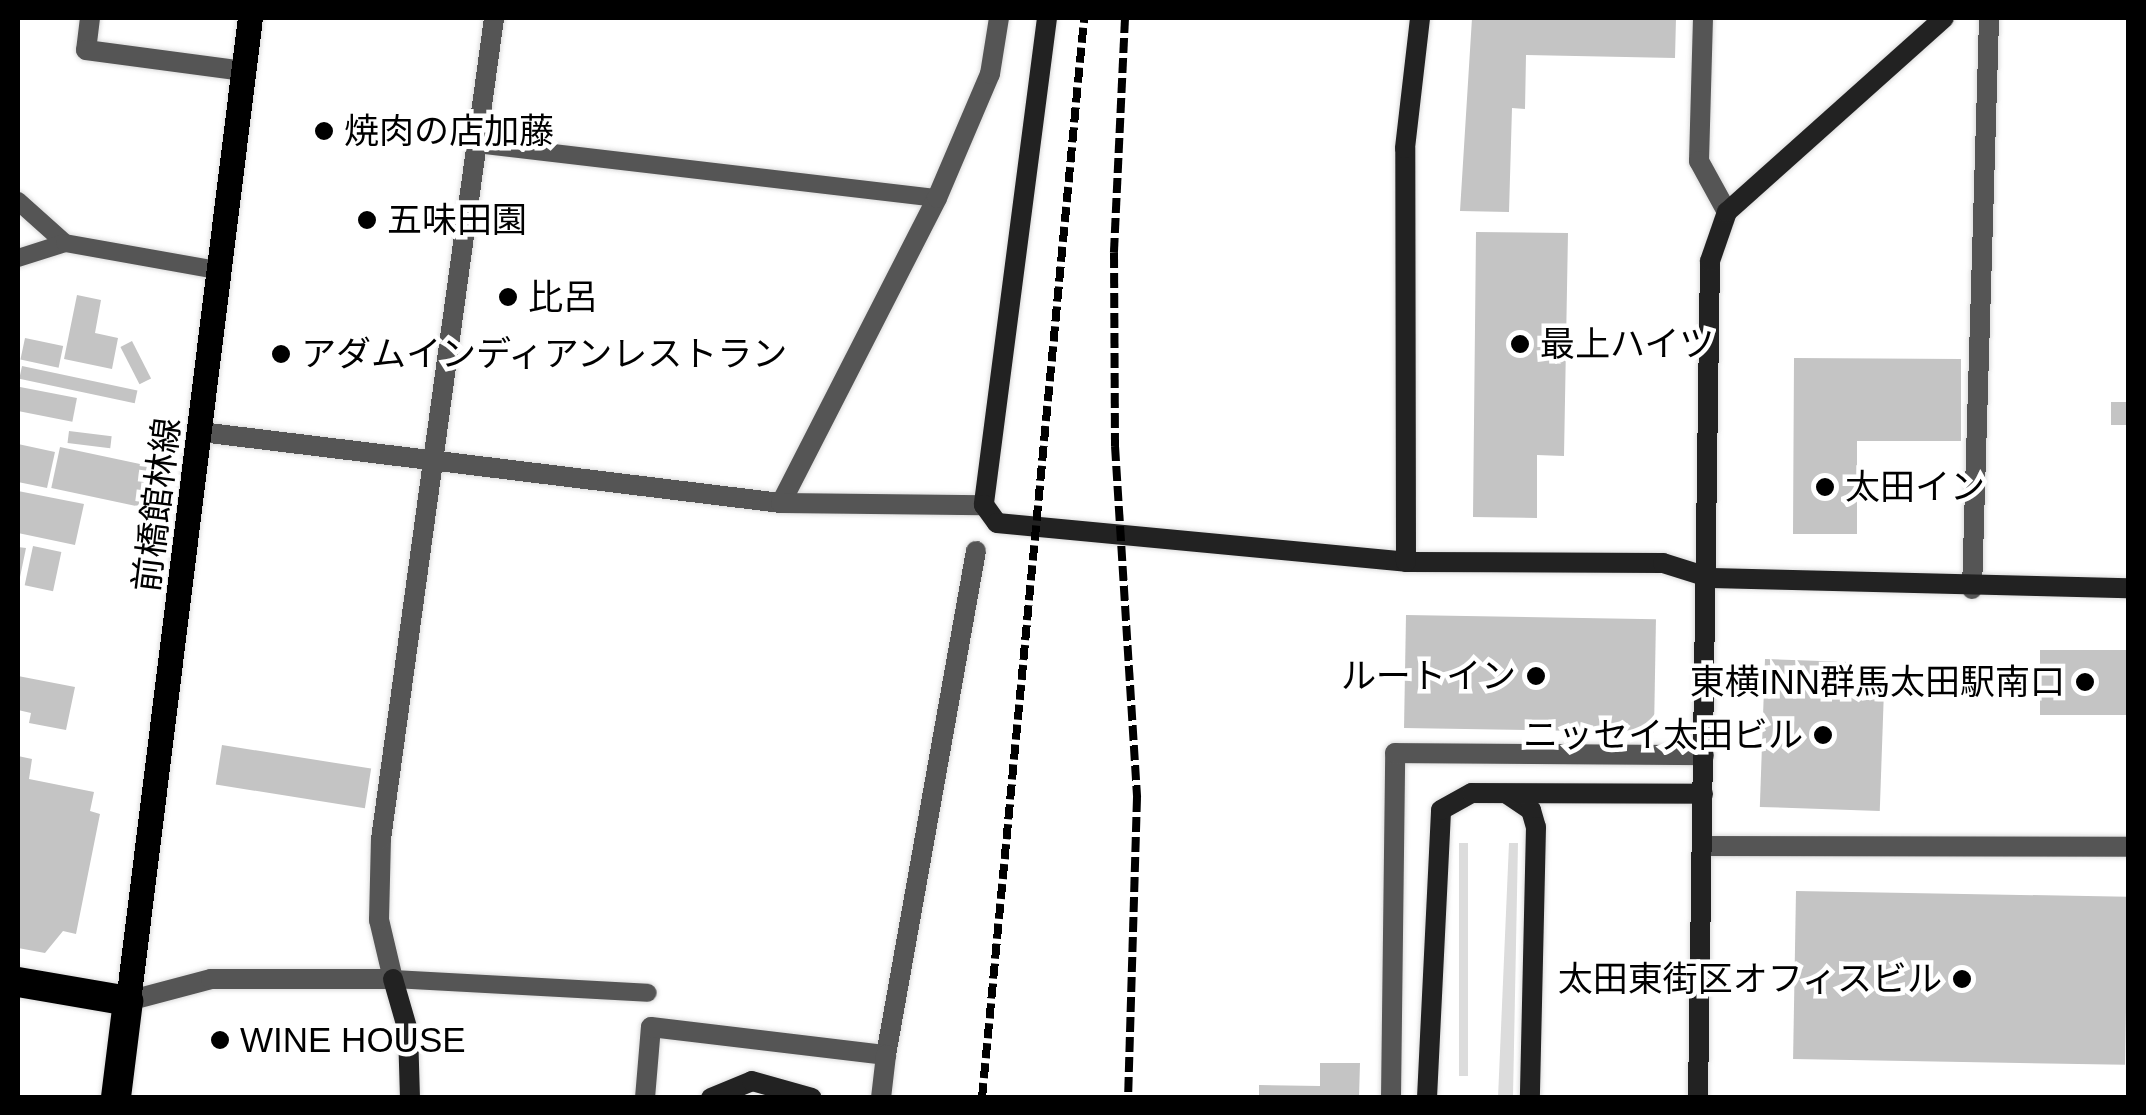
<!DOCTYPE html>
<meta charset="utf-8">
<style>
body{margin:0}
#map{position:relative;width:2146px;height:1115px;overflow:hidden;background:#fff;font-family:Helvetica,"Noto Sans JP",sans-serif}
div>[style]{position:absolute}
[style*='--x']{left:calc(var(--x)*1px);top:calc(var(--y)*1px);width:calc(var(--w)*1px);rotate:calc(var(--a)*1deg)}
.green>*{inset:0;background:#dcdcdc;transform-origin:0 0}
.building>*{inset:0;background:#c4c4c4;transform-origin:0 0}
.roads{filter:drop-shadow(0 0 2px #dbdbdb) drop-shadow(0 0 2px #dbdbdb)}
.lane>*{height:18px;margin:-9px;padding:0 9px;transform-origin:9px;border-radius:9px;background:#555}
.street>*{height:20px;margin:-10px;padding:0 10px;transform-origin:10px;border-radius:10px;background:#555}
.secondary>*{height:20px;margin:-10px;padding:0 10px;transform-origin:10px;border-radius:10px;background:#222}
.primary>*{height:25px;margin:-12.5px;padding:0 12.5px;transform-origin:12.5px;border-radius:12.5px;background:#000}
.highway>*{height:30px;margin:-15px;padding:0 15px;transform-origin:15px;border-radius:15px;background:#000}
.rail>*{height:8px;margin-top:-4px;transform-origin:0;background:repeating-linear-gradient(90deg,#000 0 15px,transparent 0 20px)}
.dots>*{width:28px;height:28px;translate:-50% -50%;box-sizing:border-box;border:5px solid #fff;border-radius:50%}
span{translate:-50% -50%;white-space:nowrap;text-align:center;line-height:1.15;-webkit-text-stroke:9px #fff;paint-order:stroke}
.poi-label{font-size:35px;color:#000}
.left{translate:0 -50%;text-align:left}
.right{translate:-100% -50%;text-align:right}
.street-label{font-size:35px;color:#000}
.frame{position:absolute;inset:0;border:20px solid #000;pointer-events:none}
</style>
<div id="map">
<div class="green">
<i style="left:1459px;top:843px;width:9px;height:233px"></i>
<i style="clip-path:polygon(1509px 843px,1518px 843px,1513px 1097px,1498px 1098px)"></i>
</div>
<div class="building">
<i style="clip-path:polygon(1472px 18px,1676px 18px,1675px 58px,1526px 55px,1525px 109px,1512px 108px,1509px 212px,1460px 211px)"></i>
<i style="clip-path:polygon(1476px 232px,1568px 233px,1564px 456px,1537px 455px,1537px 518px,1473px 517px)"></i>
<i style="clip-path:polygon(77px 295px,101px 300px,95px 333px,118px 338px,112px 369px,64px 359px)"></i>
<i style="left:25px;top:338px;width:39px;height:22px;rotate:12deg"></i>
<i style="left:132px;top:341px;width:42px;height:13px;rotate:63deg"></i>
<i style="clip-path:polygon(1794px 358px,1961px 359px,1961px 441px,1857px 441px,1857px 534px,1793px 534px)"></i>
<i style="left:22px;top:366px;width:118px;height:13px;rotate:12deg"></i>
<i style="left:20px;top:387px;width:58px;height:24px;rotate:11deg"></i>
<i style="left:2111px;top:402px;width:17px;height:23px"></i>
<i style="left:69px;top:431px;width:43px;height:12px;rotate:7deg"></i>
<i style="clip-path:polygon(18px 444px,55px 452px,47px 488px,18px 482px)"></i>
<i style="left:60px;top:447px;width:89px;height:42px;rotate:12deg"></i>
<i style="clip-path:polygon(18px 491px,84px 504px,75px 545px,18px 533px)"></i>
<i style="left:33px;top:546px;width:29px;height:40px;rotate:12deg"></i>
<i style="clip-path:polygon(18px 547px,26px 548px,19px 582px,18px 582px)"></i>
<i style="left:1406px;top:615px;width:250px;height:113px;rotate:1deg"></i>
<i style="left:2040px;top:650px;width:88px;height:65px"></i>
<i style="left:1765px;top:659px;width:120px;height:148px;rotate:2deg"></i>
<i style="clip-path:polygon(18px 676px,75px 687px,66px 730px,29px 723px,31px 713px,18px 710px)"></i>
<i style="left:222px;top:745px;width:151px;height:40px;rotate:9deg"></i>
<i style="clip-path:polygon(18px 756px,32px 759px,29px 779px,94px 792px,90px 811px,100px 814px,76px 934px,63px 931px,45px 953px,18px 948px)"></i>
<i style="left:1796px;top:891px;width:332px;height:168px;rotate:1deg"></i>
<i style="clip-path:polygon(1320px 1063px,1360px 1063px,1359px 1098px,1259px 1098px,1259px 1085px,1320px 1086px)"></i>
</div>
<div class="roads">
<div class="lane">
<i style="--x:477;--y:144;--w:463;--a:6.7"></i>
<i style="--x:18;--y:201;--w:63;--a:41.8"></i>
<i style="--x:18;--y:258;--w:49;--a:-17.7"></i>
<i style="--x:65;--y:243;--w:159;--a:10.1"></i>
<i style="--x:393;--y:979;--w:255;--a:3.1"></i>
</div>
<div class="street">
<i style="--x:90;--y:18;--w:32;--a:97"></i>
<i style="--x:86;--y:50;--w:159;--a:7.6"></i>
<i style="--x:1703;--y:18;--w:143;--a:91.6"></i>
<i style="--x:1699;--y:161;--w:58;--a:61.2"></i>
<i style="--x:201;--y:432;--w:584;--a:6.98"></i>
<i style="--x:781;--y:503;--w:343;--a:-62.9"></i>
<i style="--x:937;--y:198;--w:135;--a:-66.9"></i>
<i style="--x:990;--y:74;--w:57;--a:-80.9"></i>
<i style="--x:781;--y:503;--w:203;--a:0.6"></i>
<i style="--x:1972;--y:589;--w:571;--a:-88.29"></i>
<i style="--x:1702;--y:846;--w:426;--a:0.1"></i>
<i style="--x:128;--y:1001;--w:86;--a:-14.8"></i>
<i style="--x:211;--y:979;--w:182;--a:0"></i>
<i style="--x:393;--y:979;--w:61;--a:-103.3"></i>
<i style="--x:379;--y:920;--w:81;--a:-88.6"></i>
<i style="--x:381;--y:839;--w:829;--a:-82.16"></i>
<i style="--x:886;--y:1055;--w:512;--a:-79.88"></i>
<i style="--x:645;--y:1098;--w:71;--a:-85.2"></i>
<i style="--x:651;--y:1027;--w:237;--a:6.8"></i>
<i style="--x:886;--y:1055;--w:43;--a:96.6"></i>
<i style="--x:1391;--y:1098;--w:345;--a:-89.3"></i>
<i style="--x:1395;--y:753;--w:309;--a:0.4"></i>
</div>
<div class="secondary">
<i style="--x:1047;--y:18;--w:491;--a:97.4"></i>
<i style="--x:984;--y:505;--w:22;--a:54"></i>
<i style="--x:997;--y:523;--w:411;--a:5.4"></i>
<i style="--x:1406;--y:562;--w:257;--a:0.2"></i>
<i style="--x:1663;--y:563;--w:50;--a:17.4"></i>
<i style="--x:1711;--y:578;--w:417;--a:1.4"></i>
<i style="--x:1406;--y:562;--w:414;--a:-90.1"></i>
<i style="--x:1405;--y:148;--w:131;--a:-83.4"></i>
<i style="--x:1507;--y:794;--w:29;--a:34"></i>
<i style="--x:1531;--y:810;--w:18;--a:74"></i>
<i style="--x:1536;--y:827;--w:271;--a:91.3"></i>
<i style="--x:393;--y:979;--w:54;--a:73.9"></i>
<i style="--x:408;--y:1031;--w:67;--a:88.3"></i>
<i style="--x:711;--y:1098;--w:44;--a:-22.5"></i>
<i style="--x:752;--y:1081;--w:62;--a:15.8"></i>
<i style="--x:1427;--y:1098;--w:288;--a:-87.2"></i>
<i style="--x:1441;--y:810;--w:35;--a:-29"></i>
<i style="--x:1472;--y:793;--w:231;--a:0.2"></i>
<i style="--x:1698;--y:1098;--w:837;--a:-89.18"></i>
<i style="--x:1710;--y:261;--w:52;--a:-70.9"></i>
<i style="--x:1727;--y:212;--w:291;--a:-41.8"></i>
</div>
<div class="primary">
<i style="--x:128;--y:1001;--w:991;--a:-82.93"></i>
</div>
<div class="highway">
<i style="--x:18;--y:982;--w:112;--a:9.8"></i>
<i style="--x:128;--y:1001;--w:98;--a:97.1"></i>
</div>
</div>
<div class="rail">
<i style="--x:1125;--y:18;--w:235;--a:92.7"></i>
<i style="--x:1114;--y:253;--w:193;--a:89.7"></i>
<i style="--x:1115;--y:446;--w:352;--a:86.4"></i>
<i style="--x:1137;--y:797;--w:301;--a:91.7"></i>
<i style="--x:982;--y:1098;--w:1085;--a:-84.6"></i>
</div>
<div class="dots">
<i style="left:324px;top:131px;background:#000"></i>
<i style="left:367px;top:220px;background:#000"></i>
<i style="left:508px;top:297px;background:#000"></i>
<i style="left:1520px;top:344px;background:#000"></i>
<i style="left:281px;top:354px;background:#000"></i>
<i style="left:1825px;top:487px;background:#000"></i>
<i style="left:1536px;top:676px;background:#000"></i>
<i style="left:2085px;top:682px;background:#000"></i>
<i style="left:1823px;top:735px;background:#000"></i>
<i style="left:1962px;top:979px;background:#000"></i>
<i style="left:220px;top:1040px;background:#000"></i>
</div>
<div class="poi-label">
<span class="left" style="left:344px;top:131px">焼肉の店加藤</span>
<span class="left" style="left:387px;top:220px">五味田園</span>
<span class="left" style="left:528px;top:297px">比呂</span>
<span class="left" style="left:1540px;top:344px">最上ハイツ</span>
<span class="left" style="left:301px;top:354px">アダムインディアンレストラン</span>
<span class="left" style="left:1845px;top:487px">太田イン</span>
<span class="right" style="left:1516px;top:676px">ルートイン</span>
<span class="right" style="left:2065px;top:682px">東横INN群馬太田駅南口</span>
<span class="right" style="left:1803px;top:735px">ニッセイ太田ビル</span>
<span class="right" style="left:1942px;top:979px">太田東街区オフィスビル</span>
<span class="left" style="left:240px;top:1040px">WINE HOUSE</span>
</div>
<div class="street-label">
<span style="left:157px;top:505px;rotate:-83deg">前橋館林線</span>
</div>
<div class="frame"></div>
</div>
